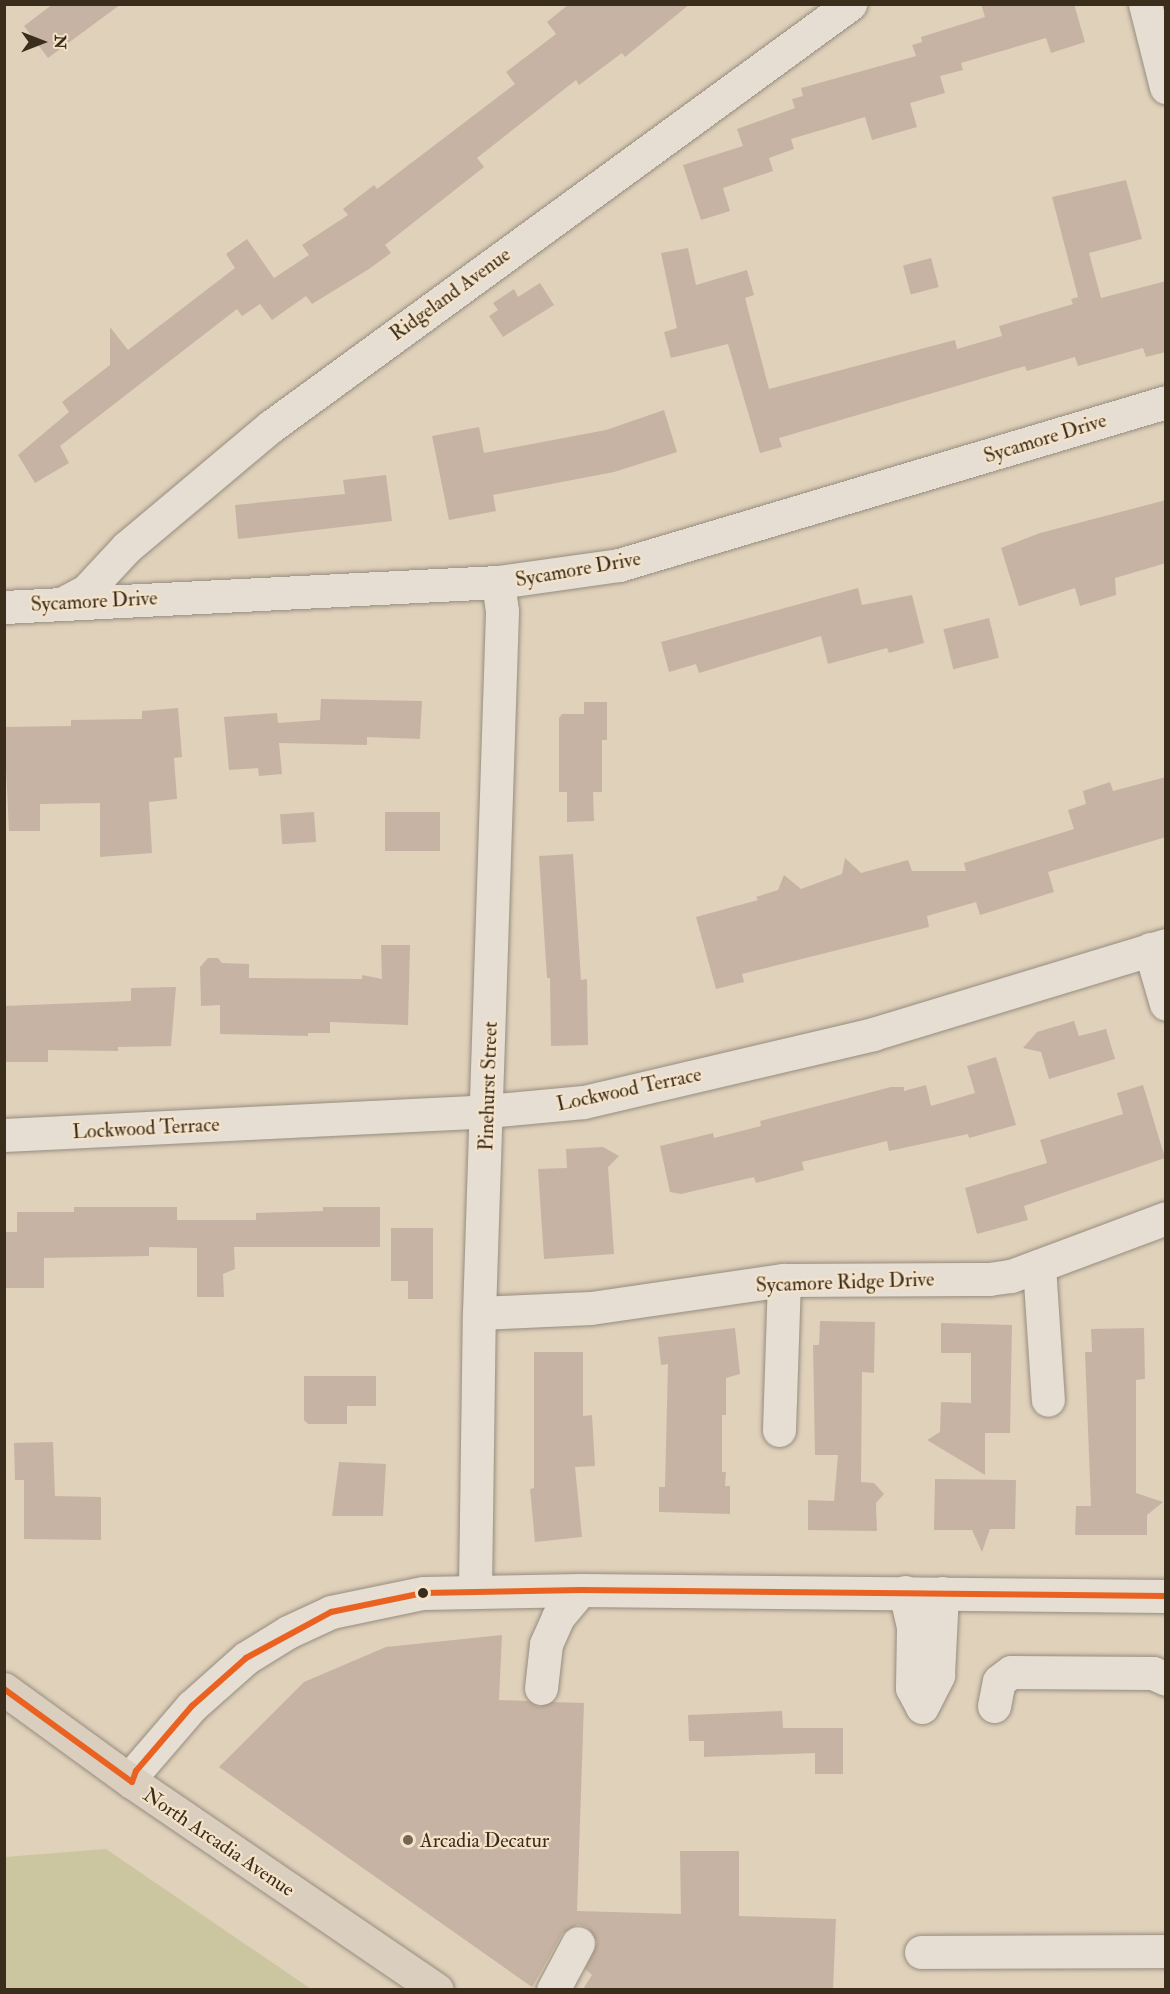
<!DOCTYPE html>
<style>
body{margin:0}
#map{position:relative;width:1170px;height:1994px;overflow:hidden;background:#e0d1bb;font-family:"IM FELL Double Pica",serif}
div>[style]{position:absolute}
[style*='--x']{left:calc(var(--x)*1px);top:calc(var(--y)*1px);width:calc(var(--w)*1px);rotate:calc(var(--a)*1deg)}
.green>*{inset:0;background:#cbc6a0}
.building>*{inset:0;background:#c7b3a3;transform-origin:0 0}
.roads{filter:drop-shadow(0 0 2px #968d7e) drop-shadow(0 0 2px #968d7e)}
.minor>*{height:33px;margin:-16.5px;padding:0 16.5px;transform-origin:16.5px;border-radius:16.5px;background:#e6ded3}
.major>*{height:33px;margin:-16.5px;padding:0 16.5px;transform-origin:16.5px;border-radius:16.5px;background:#dacebe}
.bus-1>*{height:6px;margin:-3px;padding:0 3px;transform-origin:3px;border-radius:3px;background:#e96222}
.dots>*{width:16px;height:16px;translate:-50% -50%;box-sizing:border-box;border:3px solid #f5e3c9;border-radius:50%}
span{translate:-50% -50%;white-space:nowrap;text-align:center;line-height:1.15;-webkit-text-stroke:4.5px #f5e3c9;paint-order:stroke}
.street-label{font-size:20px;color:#3a2d1c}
.poi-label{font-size:20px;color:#3a2d1c}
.left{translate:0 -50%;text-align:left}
.frame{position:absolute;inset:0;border:6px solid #3a2d1c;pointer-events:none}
.north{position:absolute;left:12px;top:12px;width:60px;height:60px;-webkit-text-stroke:4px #f5e3c9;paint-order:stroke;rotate:90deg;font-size:16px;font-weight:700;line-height:24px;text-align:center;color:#3a2d1c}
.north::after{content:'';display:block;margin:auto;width:21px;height:27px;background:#3a2d1c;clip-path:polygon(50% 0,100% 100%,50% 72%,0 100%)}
</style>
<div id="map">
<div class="green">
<i style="clip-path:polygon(106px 1849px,311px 1989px,5px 1989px,5px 1857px)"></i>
</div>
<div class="building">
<i style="clip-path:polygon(53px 4px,121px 4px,48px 58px,24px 26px)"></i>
<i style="clip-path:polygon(569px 4px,690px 4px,625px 57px,622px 53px,579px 85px,576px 80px,477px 158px,484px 167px,385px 245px,391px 253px,369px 269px,312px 304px,306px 296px,272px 320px,260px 304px,242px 316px,237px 309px,60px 446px,69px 463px,35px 483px,18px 455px,69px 412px,62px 402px,110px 365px,110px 327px,128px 350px,235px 268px,226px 254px,247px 239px,274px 278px,309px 255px,302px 245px,348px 215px,343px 209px,374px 185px,377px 189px,515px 84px,506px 72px,556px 34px,547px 22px)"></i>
<i style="clip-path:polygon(981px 4px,1074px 4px,1085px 42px,1051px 53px,1046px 38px,961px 63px,963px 70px,940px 76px,945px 93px,910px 103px,917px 127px,872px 140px,865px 117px,791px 139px,794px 149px,769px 158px,773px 171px,723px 188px,730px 211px,701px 220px,683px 165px,743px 146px,737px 129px,795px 108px,792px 99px,803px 96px,801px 88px,916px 56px,912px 45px,922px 42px,921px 37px,985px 17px)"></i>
<i style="clip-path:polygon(1126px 180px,1142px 239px,1089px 253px,1101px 298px,1166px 281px,1166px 352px,1146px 357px,1143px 348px,1078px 366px,1075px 357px,1027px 371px,1025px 366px,779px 438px,782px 447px,760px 453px,728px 344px,671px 358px,664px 332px,677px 328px,661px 253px,688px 248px,696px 285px,747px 270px,754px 295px,745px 298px,769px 389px,955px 340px,957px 349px,1002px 336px,999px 326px,1073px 304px,1071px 299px,1078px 297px,1052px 197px)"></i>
<i style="left:931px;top:258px;width:30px;height:29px;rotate:75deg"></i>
<i style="clip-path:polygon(540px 283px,554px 305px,503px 337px,489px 316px,498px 310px,493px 303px,514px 289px,518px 297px)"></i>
<i style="clip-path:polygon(664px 410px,677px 452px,614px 472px,493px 495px,496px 511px,449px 520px,432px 436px,479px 427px,484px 453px,606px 430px)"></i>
<i style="clip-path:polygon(386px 475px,392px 521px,238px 539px,235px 505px,345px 494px,343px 480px)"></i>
<i style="clip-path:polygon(1166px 500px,1166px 563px,1115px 578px,1116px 595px,1080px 606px,1075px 588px,1019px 606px,1001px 548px,1040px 533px)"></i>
<i style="clip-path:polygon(858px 588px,862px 605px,912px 595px,924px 643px,889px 653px,887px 648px,828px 664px,821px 636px,699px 673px,696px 664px,669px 672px,661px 642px)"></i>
<i style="left:989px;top:618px;width:41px;height:47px;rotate:76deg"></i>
<i style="clip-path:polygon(321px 699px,422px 701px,420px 739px,367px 737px,367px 745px,279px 743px,282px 774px,259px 776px,258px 768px,229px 770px,224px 717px,277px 713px,278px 723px,320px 720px)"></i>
<i style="clip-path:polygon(584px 702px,607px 702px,607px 740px,602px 740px,602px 792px,593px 792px,594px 821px,567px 822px,567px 792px,559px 792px,559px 718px,562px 714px,584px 714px)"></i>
<i style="clip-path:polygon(178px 708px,182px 757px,174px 758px,177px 799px,149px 802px,152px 853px,100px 857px,100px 803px,40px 804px,40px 831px,9px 831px,4px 727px,71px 726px,71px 720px,142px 719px,142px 711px)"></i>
<i style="clip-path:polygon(1166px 777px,1166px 837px,1048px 872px,1054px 892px,980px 915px,976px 902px,927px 916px,929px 927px,742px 974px,744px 982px,716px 989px,696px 917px,758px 900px,756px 897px,778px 890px,784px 875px,801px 889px,842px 874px,845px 858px,861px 873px,908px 860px,912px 871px,966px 871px,964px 863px,1074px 829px,1068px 810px,1086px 804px,1083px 791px,1110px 782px,1113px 791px)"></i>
<i style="left:314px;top:812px;width:30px;height:34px;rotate:86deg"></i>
<i style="left:440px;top:812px;width:39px;height:55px;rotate:90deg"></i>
<i style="clip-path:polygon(573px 854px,581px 980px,587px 979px,588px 1045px,551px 1046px,550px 978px,547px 978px,539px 856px)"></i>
<i style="clip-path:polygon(381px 945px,410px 945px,408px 1025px,330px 1022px,330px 1033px,308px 1033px,308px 1036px,220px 1034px,220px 1005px,201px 1006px,200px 967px,208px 958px,218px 958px,222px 963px,249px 964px,249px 978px,362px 979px,362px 975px,382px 979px)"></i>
<i style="clip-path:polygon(176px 987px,171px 1046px,118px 1047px,118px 1051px,48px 1050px,48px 1062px,4px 1062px,4px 1006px,131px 1001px,131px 988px)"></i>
<i style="clip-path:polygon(1074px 1021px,1079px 1036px,1106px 1029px,1115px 1059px,1049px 1079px,1041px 1052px,1023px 1048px,1037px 1032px)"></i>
<i style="clip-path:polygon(996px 1057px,1016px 1125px,969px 1138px,968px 1134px,889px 1151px,887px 1141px,802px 1162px,804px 1170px,756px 1183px,754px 1177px,681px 1194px,670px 1192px,660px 1146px,713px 1133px,714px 1138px,761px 1126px,760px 1121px,891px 1087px,904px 1087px,904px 1091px,926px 1085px,931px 1106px,975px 1093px,967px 1066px)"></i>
<i style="clip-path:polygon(1143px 1085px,1165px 1158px,1024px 1206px,1028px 1220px,977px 1234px,965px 1188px,1047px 1163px,1040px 1140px,1123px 1114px,1117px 1093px)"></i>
<i style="clip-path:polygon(603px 1147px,619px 1156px,608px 1167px,614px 1254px,544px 1259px,538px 1169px,567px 1168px,566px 1149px)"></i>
<i style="clip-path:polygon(74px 1207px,177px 1207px,177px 1220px,256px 1220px,256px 1213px,323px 1211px,323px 1207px,380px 1207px,380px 1247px,234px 1247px,235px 1269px,223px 1274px,224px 1297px,197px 1297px,197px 1248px,149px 1247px,149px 1256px,44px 1258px,44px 1288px,4px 1288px,4px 1232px,17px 1232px,17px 1212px,74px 1212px)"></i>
<i style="clip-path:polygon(391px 1228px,433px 1228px,433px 1299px,408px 1299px,408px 1281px,391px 1281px)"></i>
<i style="clip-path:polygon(820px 1321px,875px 1322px,874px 1373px,862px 1372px,861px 1482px,874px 1483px,884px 1494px,876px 1503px,877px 1531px,808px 1530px,808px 1500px,834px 1501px,838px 1455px,815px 1455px,813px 1345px,819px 1345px)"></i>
<i style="clip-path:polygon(941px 1323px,1012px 1325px,1010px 1433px,985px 1433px,985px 1475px,927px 1440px,940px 1432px,941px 1402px,971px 1403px,971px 1353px,941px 1353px)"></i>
<i style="clip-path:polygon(735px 1328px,740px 1374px,726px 1378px,726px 1415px,722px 1415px,722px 1472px,726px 1472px,725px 1486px,730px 1486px,730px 1514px,659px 1512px,659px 1487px,665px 1487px,668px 1364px,661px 1365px,658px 1337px)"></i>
<i style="clip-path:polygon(1144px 1328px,1145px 1379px,1136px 1380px,1136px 1493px,1163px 1502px,1147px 1515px,1147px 1535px,1075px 1535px,1076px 1506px,1091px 1506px,1085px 1352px,1092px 1352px,1091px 1329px)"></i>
<i style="clip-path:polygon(534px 1352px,583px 1352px,583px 1416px,592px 1415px,595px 1466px,575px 1467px,582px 1537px,535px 1542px,530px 1489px,534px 1488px)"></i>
<i style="clip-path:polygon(304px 1376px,376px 1376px,376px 1406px,347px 1406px,347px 1424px,308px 1424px,304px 1420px)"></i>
<i style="clip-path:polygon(53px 1442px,55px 1496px,101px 1497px,101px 1540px,24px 1539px,24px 1480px,15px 1480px,14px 1443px)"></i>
<i style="clip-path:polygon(339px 1462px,386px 1464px,383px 1516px,332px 1516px)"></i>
<i style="clip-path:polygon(935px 1479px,1016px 1480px,1015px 1529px,990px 1529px,982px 1552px,972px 1530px,934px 1530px)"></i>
<i style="clip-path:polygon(502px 1635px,499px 1700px,528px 1701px,539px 1707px,552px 1702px,584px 1703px,577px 1911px,681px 1914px,680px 1851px,739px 1851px,739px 1916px,836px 1919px,833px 1989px,583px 1989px,592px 1975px,585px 1969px,597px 1942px,587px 1927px,578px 1924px,562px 1934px,532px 1987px,219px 1767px,304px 1682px,386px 1647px)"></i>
<i style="clip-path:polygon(782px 1711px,783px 1728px,843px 1728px,843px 1774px,815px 1774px,815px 1753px,704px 1757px,704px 1741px,689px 1741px,688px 1715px)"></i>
</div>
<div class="roads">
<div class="minor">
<i style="--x:1145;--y:4;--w:86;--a:75.8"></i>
<i style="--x:65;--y:602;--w:24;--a:-28"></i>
<i style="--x:86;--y:591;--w:60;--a:-47"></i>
<i style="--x:127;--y:547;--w:187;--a:-40"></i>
<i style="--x:270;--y:427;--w:718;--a:-36.1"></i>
<i style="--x:4;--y:607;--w:495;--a:-2.9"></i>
<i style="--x:498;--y:582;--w:122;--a:-8"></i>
<i style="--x:619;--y:565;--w:571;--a:-16.59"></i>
<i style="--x:1150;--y:949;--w:57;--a:73.8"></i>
<i style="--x:4;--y:1135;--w:485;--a:-2.8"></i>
<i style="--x:488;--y:1111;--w:96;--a:-5.4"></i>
<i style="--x:584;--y:1102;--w:297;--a:-13.2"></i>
<i style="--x:873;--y:1034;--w:306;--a:-16.9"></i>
<i style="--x:1039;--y:1266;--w:134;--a:86.2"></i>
<i style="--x:479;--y:1313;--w:112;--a:-2.6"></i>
<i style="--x:591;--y:1308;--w:195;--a:-8.3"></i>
<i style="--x:784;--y:1280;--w:205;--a:-0.3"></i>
<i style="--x:989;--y:1279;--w:22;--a:-8"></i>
<i style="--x:1011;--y:1276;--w:165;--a:-20.5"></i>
<i style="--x:779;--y:1430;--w:150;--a:-88.1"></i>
<i style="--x:475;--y:1589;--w:276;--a:-89.2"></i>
<i style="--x:479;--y:1313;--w:702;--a:-88.12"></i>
<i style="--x:502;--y:611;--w:29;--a:-98"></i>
<i style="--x:905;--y:1592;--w:37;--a:77"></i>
<i style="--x:913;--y:1628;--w:60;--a:91"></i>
<i style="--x:912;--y:1688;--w:21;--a:62"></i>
<i style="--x:922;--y:1707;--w:36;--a:-63"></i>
<i style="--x:938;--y:1675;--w:82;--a:-87.2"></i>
<i style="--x:541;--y:1688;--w:44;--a:-83.5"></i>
<i style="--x:546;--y:1644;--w:30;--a:-66"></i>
<i style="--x:558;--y:1617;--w:35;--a:-50"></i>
<i style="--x:994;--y:1706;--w:25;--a:-79"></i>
<i style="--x:999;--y:1681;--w:15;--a:-37"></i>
<i style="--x:1011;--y:1672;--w:142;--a:0.4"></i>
<i style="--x:1153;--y:1673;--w:14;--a:25"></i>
<i style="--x:132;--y:1782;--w:12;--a:-70"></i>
<i style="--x:136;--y:1771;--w:86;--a:-49.3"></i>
<i style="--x:192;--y:1706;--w:72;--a:-41.6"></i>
<i style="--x:246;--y:1658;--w:49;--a:-31.8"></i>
<i style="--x:288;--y:1632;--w:47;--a:-24.9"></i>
<i style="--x:331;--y:1612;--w:94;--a:-11.7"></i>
<i style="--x:423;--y:1593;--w:158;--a:-1.1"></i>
<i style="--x:581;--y:1590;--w:585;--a:0.59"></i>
<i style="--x:921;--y:1952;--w:245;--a:-0.2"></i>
<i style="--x:553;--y:1990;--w:53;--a:-62"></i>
</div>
<div class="major">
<i style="--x:4;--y:1689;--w:158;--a:36"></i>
<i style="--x:132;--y:1782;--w:369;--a:34.3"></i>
</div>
</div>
<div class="bus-1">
<i style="--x:4;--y:1689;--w:158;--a:36"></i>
<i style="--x:132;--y:1782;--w:12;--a:-70"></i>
<i style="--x:136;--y:1771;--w:86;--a:-49.3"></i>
<i style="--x:192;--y:1706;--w:72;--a:-41.6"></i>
<i style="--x:246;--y:1658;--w:97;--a:-28.4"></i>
<i style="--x:331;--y:1612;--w:94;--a:-11.7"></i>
<i style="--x:423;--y:1593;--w:158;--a:-1.1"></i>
<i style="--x:581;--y:1590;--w:585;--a:0.59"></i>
</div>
<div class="dots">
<i style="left:423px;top:1593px;background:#3a2d1c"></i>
<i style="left:408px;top:1840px;background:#746654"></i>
</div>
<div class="street-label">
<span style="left:450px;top:294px;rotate:-36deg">Ridgeland Avenue</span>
<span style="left:1045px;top:438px;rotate:-17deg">Sycamore Drive</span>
<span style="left:578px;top:569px;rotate:-10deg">Sycamore Drive</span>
<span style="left:94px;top:601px;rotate:-3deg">Sycamore Drive</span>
<span style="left:488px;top:1086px;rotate:-88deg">Pinehurst Street</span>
<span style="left:629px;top:1089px;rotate:-12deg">Lockwood Terrace</span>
<span style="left:146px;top:1128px;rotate:-3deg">Lockwood Terrace</span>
<span style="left:845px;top:1282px;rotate:-2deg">Sycamore Ridge Drive</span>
<span style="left:219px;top:1842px;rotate:34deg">North Arcadia Avenue</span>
</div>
<div class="poi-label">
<span class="left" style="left:420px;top:1840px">Arcadia Decatur</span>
</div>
<div class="frame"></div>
<div class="north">N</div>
</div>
